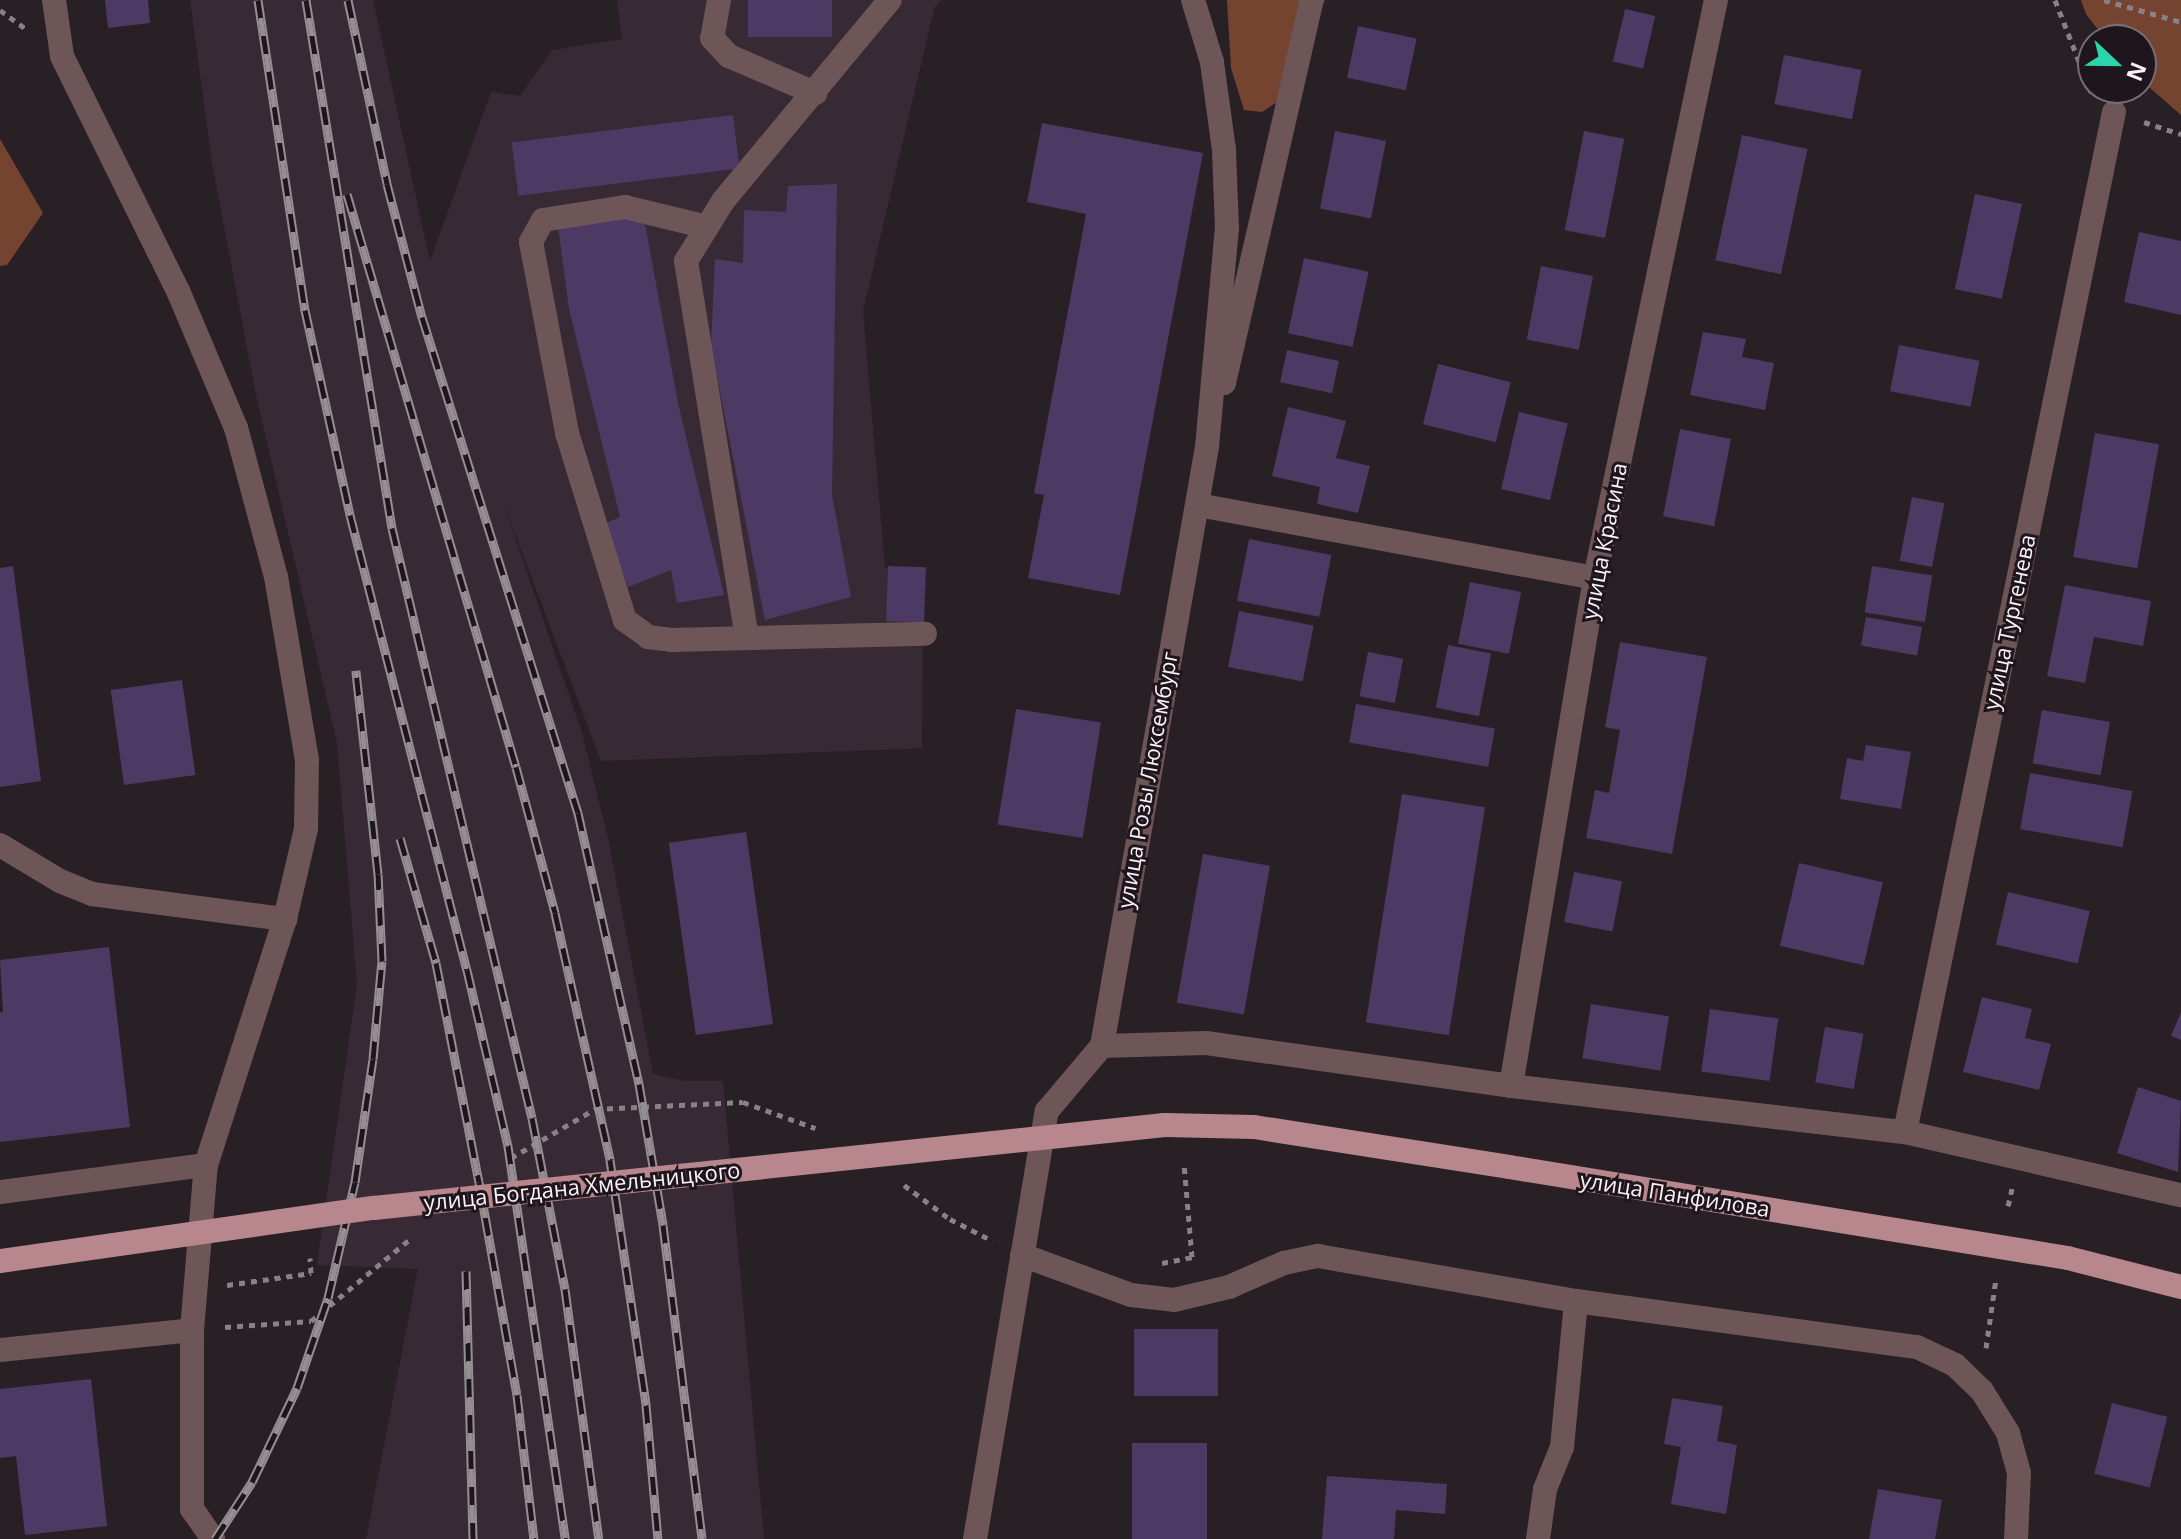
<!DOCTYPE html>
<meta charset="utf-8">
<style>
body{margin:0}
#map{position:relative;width:2181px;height:1539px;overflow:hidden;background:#292026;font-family:"Open Sans",sans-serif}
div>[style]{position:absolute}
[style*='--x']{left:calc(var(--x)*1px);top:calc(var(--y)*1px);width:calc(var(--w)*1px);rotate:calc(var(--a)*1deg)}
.built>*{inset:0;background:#382a34}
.forest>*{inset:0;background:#754431}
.building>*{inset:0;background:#4c3964;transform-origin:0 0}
.path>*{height:5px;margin-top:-2.5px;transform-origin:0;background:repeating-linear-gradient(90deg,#898187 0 6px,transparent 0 12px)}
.minor>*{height:24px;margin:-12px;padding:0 12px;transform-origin:12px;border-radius:12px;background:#6e5558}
.major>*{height:24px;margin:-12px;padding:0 12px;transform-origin:12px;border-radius:12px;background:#b8868d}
.rail>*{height:9px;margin-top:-4.5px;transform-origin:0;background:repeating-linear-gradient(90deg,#1f161d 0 18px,#968e93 0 36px);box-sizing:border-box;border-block:2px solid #968e93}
.major-bridge>*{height:24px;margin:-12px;padding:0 12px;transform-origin:12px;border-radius:12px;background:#b8868d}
span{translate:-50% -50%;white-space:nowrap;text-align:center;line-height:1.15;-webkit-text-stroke:6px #1f161d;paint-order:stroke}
.street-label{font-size:22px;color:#f9f2f7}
.north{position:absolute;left:2077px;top:24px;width:80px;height:80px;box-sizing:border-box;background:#1f161d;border:2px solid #766e74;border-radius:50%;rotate:112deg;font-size:22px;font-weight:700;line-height:32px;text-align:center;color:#f9f2f7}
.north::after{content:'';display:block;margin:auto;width:28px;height:36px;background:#2bd5ac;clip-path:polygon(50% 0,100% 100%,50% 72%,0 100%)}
</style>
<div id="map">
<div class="built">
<i style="clip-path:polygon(190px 0,373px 0,430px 261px,491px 92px,520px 96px,552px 50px,622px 39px,617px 0,941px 0,934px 9px,863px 311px,885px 568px,923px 569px,922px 748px,601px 761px,503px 502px,582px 733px,608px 838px,653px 1074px,685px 1081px,723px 1081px,764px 1539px,366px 1539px,418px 1269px,317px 1265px,357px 984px,337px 743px,256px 395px,212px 163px)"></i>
</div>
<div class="forest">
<i style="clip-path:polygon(1227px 0,1325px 0,1280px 100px,1262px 112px,1244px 110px,1231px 68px)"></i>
<i style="clip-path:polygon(2081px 0,2181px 0,2181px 115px,2141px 80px,2141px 40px,2106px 40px,2086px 14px)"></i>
<i style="clip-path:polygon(0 139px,43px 213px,7px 265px,0 266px)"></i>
</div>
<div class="building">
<i style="clip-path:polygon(105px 0,148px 0,150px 23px,108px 28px)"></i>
<i style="left:748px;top:0;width:84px;height:37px"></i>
<i style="left:1625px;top:9px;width:31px;height:54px;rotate:13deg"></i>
<i style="left:1358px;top:26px;width:60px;height:53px;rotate:12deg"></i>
<i style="left:1784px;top:55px;width:79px;height:50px;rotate:11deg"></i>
<i style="left:733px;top:115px;width:54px;height:223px;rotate:83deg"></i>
<i style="clip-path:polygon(1042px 123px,1203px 153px,1120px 595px,1028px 578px,1044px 495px,1034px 493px,1086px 214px,1027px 202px)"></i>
<i style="left:1335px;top:131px;width:52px;height:79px;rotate:11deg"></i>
<i style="left:1584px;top:131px;width:41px;height:101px;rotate:11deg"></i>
<i style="left:1742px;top:135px;width:67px;height:128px;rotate:12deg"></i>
<i style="clip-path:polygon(837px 184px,832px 495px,851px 597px,765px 620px,711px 346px,715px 259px,743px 263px,744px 210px,786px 212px,788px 186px)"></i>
<i style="left:1975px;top:194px;width:48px;height:97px;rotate:12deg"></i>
<i style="clip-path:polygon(602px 218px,644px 218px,678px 403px,724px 595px,677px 603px,671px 570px,628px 587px,604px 524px,620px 517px,569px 309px,558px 226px)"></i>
<i style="clip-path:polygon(2139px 232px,2181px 241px,2181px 315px,2124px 302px)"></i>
<i style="left:1304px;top:258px;width:66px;height:77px;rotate:12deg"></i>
<i style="left:1541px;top:266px;width:53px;height:75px;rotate:11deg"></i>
<i style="clip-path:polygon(1703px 332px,1746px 339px,1742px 357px,1774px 363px,1765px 410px,1690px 395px)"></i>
<i style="left:1899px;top:345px;width:82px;height:47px;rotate:11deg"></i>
<i style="left:1287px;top:350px;width:53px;height:33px;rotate:12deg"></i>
<i style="left:1438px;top:364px;width:75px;height:62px;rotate:14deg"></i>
<i style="clip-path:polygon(1288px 407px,1346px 421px,1336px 458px,1370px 466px,1358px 513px,1317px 504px,1320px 487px,1272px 476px)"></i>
<i style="left:1519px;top:412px;width:50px;height:79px;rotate:13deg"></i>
<i style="left:1680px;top:429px;width:52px;height:89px;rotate:11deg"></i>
<i style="left:2095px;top:433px;width:65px;height:126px;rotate:10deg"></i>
<i style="left:1912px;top:497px;width:33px;height:65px;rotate:11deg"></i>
<i style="left:1249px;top:539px;width:84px;height:63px;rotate:11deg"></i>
<i style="clip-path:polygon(13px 566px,41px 781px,0 787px,0 568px)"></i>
<i style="left:888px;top:566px;width:38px;height:55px;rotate:2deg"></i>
<i style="left:1872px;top:566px;width:61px;height:47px;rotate:9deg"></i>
<i style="left:1470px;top:582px;width:52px;height:63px;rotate:11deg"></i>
<i style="clip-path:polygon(2065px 585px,2151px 601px,2143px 646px,2094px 637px,2085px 683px,2047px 676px)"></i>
<i style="left:1239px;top:611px;width:76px;height:57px;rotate:11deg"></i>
<i style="left:1866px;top:617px;width:57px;height:29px;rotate:10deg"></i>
<i style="clip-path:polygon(1620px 642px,1707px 657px,1672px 854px,1586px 838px,1595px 790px,1609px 793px,1620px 730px,1605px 727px)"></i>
<i style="left:1448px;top:645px;width:44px;height:64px;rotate:11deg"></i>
<i style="left:1368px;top:652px;width:36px;height:45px;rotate:11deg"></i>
<i style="left:182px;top:680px;width:96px;height:72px;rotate:82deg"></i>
<i style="left:1356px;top:704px;width:141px;height:39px;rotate:10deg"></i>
<i style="left:1016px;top:709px;width:86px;height:117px;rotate:9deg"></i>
<i style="left:2042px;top:710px;width:69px;height:54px;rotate:10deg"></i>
<i style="clip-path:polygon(1866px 745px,1911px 752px,1901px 809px,1840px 799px,1847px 758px,1863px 761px)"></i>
<i style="left:2030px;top:773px;width:104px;height:57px;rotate:10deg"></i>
<i style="left:1402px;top:794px;width:84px;height:231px;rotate:9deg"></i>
<i style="left:746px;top:832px;width:194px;height:78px;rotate:82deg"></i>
<i style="left:1203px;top:854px;width:68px;height:151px;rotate:10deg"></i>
<i style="left:1799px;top:863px;width:86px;height:85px;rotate:13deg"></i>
<i style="left:1574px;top:872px;width:49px;height:51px;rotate:11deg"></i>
<i style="left:2008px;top:892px;width:84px;height:54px;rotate:13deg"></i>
<i style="clip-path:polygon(109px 947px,130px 1127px,0 1142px,0 1012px,3px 1012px,0 960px)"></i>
<i style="clip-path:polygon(1982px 997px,2032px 1009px,2025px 1038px,2051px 1044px,2039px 1090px,1963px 1072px)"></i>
<i style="left:1591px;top:1004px;width:79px;height:55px;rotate:9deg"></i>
<i style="left:1710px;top:1009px;width:69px;height:63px;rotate:8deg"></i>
<i style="clip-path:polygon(2181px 1012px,2181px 1040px,2171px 1036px)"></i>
<i style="left:1825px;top:1027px;width:39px;height:56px;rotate:10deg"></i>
<i style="clip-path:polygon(2138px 1087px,2181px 1101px,2178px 1172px,2117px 1153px)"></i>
<i style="left:1134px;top:1329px;width:84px;height:67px"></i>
<i style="clip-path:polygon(91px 1379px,107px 1526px,25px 1535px,16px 1456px,0 1458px,0 1389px)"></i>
<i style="clip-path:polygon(1672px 1398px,1723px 1406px,1717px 1441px,1737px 1445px,1726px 1514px,1671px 1504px,1681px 1447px,1664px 1444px)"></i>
<i style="left:2112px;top:1403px;width:57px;height:73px;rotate:14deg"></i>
<i style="left:1132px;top:1443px;width:75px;height:96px"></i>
<i style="clip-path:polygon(1327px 1476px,1447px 1484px,1445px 1514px,1396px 1510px,1394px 1539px,1322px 1539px)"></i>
<i style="clip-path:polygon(1878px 1489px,1942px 1500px,1935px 1539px,1869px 1539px)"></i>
</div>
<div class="path">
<i style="--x:2055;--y:0;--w:99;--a:68.6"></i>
<i style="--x:2104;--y:0;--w:80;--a:15.9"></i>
<i style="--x:0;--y:10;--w:31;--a:36"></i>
<i style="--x:2144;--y:122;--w:39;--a:18"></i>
<i style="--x:511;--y:1158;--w:97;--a:-30.3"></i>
<i style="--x:595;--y:1109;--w:148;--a:-2.7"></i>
<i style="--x:743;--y:1102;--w:77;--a:19.9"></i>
<i style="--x:904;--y:1185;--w:57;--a:36.5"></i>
<i style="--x:950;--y:1219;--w:48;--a:27.1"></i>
<i style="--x:2008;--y:1206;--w:18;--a:-77"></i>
<i style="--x:1162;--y:1263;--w:31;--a:-11"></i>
<i style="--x:1192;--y:1257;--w:93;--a:-94.9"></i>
<i style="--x:227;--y:1285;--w:85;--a:-8.1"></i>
<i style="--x:311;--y:1273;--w:15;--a:-94"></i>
<i style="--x:225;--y:1327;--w:86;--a:-4"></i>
<i style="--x:311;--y:1321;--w:127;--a:-39.6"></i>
<i style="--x:1986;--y:1348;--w:70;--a:-81.8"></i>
</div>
<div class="minor">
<i style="--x:719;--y:0;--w:39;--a:100"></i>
<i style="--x:712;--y:38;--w:25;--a:47"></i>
<i style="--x:729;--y:56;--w:94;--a:23.3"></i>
<i style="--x:707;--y:227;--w:84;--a:-166.3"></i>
<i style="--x:625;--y:207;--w:83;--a:171"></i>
<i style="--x:543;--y:220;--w:25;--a:119"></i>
<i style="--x:531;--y:242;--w:194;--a:79.3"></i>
<i style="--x:567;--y:433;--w:196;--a:72.8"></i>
<i style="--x:625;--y:620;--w:29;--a:36"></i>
<i style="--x:648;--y:637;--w:23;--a:7"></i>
<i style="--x:671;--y:640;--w:254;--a:-1.4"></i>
<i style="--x:1224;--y:383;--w:393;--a:-77.1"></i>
<i style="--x:1198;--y:505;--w:404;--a:10.4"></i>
<i style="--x:747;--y:638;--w:382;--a:-99.2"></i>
<i style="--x:686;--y:261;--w:70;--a:-58.3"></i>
<i style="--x:723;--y:201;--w:261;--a:-50.3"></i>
<i style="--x:0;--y:845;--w:70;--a:31"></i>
<i style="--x:60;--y:881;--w:35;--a:22"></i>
<i style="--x:92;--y:894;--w:195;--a:7.4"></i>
<i style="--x:1102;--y:1046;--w:104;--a:-1.7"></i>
<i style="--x:1206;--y:1043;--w:308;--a:8"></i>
<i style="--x:1511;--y:1086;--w:397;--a:6.7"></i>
<i style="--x:1905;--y:1132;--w:283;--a:12.9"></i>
<i style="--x:1511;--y:1086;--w:515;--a:-80.61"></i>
<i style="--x:1595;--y:578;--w:591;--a:-78.18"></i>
<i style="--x:1905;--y:1132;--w:1041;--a:-78.42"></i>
<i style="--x:0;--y:1192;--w:208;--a:-7.5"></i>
<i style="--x:1022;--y:1255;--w:116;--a:20.2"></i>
<i style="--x:1131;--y:1295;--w:43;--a:6.6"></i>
<i style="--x:1174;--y:1300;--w:57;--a:-13.3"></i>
<i style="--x:1229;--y:1287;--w:60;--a:-23.6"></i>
<i style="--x:1284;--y:1263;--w:35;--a:-12"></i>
<i style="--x:1318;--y:1256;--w:262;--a:9.9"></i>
<i style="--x:1576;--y:1301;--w:344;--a:7.7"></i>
<i style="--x:1917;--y:1347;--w:42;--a:25.3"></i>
<i style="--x:1955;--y:1365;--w:37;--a:44"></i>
<i style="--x:1982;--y:1391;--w:49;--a:58.2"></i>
<i style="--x:2008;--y:1433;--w:41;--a:74.6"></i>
<i style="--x:2019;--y:1473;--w:66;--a:92.6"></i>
<i style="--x:192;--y:1330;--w:179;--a:90"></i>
<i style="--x:192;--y:1509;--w:37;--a:55"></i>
<i style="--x:0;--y:1350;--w:193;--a:-5.9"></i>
<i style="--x:192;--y:1330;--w:166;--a:-85.2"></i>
<i style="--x:206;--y:1165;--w:258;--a:-72.2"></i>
<i style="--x:285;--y:919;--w:92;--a:-76.9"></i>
<i style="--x:306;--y:829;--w:69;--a:-89.2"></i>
<i style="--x:307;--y:760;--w:186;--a:-99.6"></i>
<i style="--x:276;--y:577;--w:154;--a:-105"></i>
<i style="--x:236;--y:428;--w:147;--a:-112.9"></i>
<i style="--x:179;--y:293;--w:264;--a:-116.3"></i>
<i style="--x:62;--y:56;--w:57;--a:-98.1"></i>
<i style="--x:975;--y:1539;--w:434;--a:-80.5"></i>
<i style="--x:1047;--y:1111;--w:85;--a:-49.8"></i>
<i style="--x:1102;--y:1046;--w:608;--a:-80.06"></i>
<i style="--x:1207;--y:447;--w:219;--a:-84.8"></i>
<i style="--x:1227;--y:229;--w:79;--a:-92.2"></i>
<i style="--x:1224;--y:150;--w:89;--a:-97.8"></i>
<i style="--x:1212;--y:62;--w:65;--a:-107"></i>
<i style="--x:1538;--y:1539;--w:50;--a:-82"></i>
<i style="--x:1545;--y:1489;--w:45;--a:-68"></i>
<i style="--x:1562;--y:1447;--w:147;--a:-84.5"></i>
</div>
<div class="major">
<i style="--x:1165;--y:1125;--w:89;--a:1.3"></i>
<i style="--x:1254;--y:1127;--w:258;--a:8.9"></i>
<i style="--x:1509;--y:1167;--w:566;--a:9.25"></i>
<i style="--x:2068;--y:1258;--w:117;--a:14.4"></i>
</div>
<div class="rail">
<i style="--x:258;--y:0;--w:314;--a:81.4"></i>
<i style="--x:305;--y:310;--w:210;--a:77.6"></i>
<i style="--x:350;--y:515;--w:470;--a:75.6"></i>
<i style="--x:467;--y:970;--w:181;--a:76.9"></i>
<i style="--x:508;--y:1146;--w:397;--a:81.7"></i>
<i style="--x:306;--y:0;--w:535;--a:80.75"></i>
<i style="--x:392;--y:528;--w:606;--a:76.65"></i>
<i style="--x:532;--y:1118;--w:174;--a:79.1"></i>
<i style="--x:565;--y:1289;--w:252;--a:82.3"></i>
<i style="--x:348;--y:0;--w:188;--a:78"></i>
<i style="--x:387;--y:184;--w:138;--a:75.3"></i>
<i style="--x:422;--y:317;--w:520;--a:72.54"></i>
<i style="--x:578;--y:813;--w:278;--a:77.3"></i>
<i style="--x:639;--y:1084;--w:143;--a:80.3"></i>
<i style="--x:663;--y:1225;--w:316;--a:82.9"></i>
<i style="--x:347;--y:194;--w:597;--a:73.57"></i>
<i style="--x:516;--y:767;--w:151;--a:75"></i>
<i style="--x:555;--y:913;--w:253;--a:77.4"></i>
<i style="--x:610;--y:1160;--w:248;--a:81.6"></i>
<i style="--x:646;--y:1405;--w:135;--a:84.9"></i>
<i style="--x:400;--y:838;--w:130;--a:73.9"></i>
<i style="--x:436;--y:963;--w:223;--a:78.9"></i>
<i style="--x:479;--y:1182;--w:216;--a:79.9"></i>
<i style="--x:517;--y:1395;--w:145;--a:83.3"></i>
<i style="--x:466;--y:1271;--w:268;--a:88.5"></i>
<i style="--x:215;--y:1539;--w:68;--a:-57"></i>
<i style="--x:252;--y:1482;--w:104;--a:-64.4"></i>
<i style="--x:297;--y:1388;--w:95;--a:-71"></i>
<i style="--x:328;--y:1298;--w:119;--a:-76.9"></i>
<i style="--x:355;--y:1182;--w:124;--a:-81.7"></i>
<i style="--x:373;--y:1059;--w:98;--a:-84.8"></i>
<i style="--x:382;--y:961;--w:87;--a:-92.6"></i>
<i style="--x:378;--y:874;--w:205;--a:-96.2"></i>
</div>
<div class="major-bridge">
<i style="--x:0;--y:1261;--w:378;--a:-8.1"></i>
<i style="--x:374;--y:1208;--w:795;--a:-5.99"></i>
</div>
<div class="street-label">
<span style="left:1604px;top:541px;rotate:-79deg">улица Красина</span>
<span style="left:2009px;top:622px;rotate:-78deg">улица Тургенева</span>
<span style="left:1147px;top:780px;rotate:-80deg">улица Розы Люксембург</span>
<span style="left:582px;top:1186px;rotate:-6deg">улица Богдана Хмельницкого</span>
<span style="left:1675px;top:1194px;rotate:9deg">улица Панфилова</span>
</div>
<div class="north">N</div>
</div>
